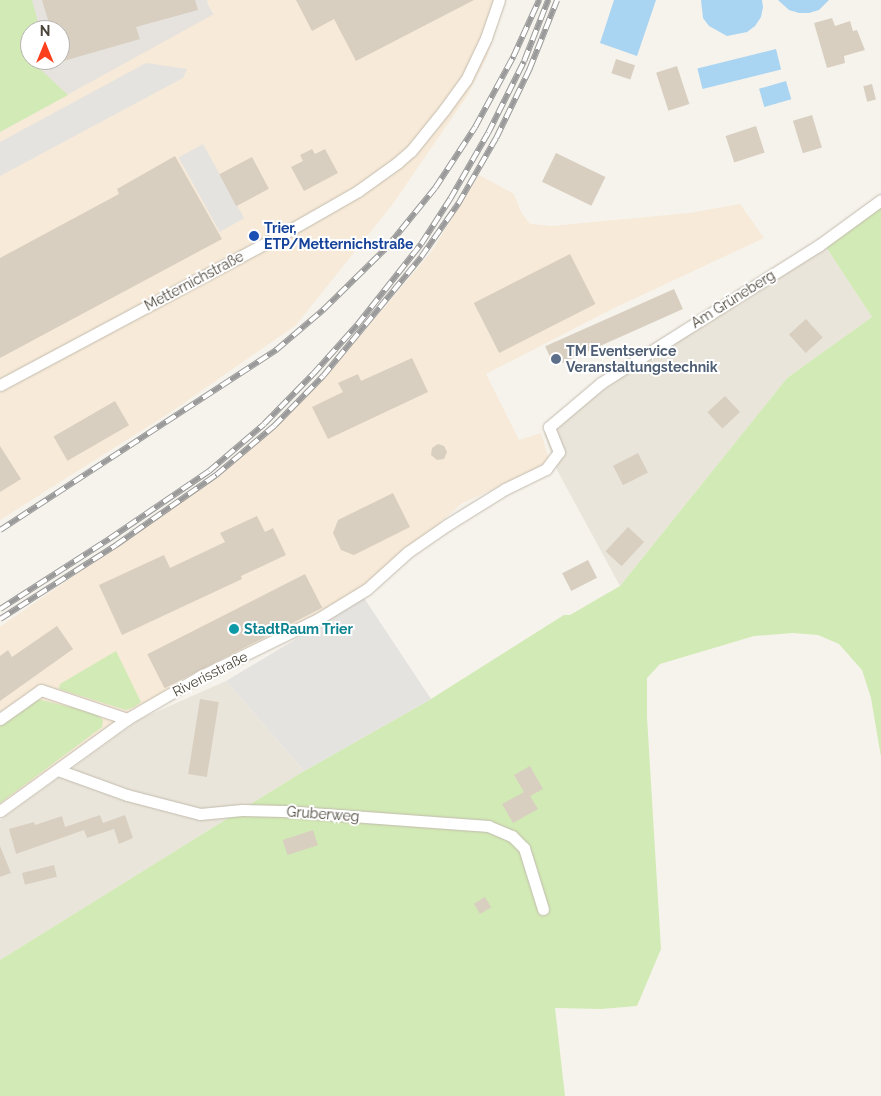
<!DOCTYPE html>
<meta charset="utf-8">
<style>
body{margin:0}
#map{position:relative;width:881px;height:1096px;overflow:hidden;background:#f6f3ec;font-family:Raleway,sans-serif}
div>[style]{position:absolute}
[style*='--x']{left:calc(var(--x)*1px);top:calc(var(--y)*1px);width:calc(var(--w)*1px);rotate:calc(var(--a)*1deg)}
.residential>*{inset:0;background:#eae5da}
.commercial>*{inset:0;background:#f7ead8}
.industrial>*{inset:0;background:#e6e2dd}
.green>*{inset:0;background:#d2eab5}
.parking>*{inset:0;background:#e5e3e0;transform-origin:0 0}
.water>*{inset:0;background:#a9d4f2;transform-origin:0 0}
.building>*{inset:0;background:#d8cfc1;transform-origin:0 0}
.roads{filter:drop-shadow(0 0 1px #c2bbae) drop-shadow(0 0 1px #c2bbae)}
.minor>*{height:11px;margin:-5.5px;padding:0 5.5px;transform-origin:5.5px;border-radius:5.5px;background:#fff}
.rail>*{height:5.5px;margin-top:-2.75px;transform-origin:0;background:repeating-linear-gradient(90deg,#fff 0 11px,#9a9a9a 0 22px);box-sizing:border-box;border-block:1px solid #9a9a9a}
.dots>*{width:14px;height:14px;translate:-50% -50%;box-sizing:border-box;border:2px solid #fff;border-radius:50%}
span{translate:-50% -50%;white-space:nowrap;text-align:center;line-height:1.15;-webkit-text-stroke:4px #fff;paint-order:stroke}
.transit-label{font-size:14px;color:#164399;font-weight:700}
.left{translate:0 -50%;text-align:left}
.street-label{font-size:14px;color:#4b4439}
.service-label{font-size:14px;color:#4e5e75;font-weight:700}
.culture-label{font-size:14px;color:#0d838f;font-weight:700}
.north{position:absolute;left:20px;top:20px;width:50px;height:50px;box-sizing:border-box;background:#fff;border:1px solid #b7b4b0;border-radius:50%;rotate:0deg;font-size:14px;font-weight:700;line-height:20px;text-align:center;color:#4b4439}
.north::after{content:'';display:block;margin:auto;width:18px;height:22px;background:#fc3f1d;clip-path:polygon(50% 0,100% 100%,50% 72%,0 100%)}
</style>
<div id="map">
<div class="residential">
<i style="clip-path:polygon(826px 247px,872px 317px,787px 378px,620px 586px,557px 470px,544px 433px,633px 369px)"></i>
<i style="clip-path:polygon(226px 681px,304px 771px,0 960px,0 820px,140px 719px)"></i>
</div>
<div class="commercial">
<i style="clip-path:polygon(207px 0,506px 0,487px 57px,467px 96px,392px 205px,296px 325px,171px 412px,0 520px,0 132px,214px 13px,208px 5px)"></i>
<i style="clip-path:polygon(479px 175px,514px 194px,521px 212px,530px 224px,552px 226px,689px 213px,740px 204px,764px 238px,612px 309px,486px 374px,519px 440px,541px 433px,550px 462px,461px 504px,379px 577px,312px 619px,191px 679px,0 806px,0 627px,227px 469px,278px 425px,326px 376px,431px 252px)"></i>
</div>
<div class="industrial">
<i style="clip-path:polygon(evenodd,0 0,207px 0,208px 5px,214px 14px,0 132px,0 0,30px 30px,60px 30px,60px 60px,30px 60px,30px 30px)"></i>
</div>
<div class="green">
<i style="clip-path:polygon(0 0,32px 0,40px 30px,30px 30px,30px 40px,27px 42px,30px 60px,68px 95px,0 132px)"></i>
<i style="clip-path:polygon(881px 207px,881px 757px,871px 698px,862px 670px,839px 644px,818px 635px,793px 633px,754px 636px,660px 664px,647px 678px,647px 717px,661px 949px,637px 1006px,601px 1009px,555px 1008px,565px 1096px,0 1096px,0 960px,304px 771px,431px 699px,564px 615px,570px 615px,620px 586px,787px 378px,872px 317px,826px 247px)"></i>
<i style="clip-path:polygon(116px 651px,141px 702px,134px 707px,126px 710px,59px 689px,60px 684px)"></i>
<i style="clip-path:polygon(37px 699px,95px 713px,103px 720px,102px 727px,0 803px,0 726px)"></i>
</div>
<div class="parking">
<i style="clip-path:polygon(146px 63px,187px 69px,183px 78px,0 176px,0 142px)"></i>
<i style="left:203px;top:144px;width:85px;height:28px;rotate:61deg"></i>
<i style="clip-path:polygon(364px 598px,431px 699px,304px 771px,226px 681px)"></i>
</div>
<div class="water">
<i style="clip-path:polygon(614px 0,656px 0,637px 56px,600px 43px)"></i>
<i style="clip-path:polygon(701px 0,762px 0,763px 7px,761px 17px,755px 26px,747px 32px,727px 36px,709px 26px,703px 18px)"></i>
<i style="clip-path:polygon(778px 0,829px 0,819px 10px,809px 13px,799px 13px,789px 10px)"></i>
<i style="left:776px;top:49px;width:21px;height:81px;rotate:76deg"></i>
<i style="left:786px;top:81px;width:19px;height:28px;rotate:74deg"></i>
</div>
<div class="building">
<i style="clip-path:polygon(42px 0,195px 0,198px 10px,136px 27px,140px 39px,60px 62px,60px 30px,51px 30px)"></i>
<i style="clip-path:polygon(296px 0,474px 0,356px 61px,334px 19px,312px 31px)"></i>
<i style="clip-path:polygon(832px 18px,835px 26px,850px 21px,853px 31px,857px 30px,865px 50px,844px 56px,845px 63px,827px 68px,814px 23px)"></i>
<i style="left:616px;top:59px;width:20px;height:15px;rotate:18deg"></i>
<i style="left:677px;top:66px;width:40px;height:22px;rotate:72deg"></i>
<i style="left:872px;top:84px;width:16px;height:9px;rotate:76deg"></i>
<i style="left:812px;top:115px;width:34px;height:20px;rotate:73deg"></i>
<i style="left:756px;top:126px;width:28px;height:32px;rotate:72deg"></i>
<i style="clip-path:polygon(312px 149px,315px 154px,325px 149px,338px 173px,304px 191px,291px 167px,303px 161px,300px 155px)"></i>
<i style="left:556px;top:153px;width:55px;height:32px;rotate:26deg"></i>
<i style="clip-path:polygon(175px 156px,222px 239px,0 358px,0 258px,119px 194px,117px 189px)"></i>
<i style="left:252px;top:157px;width:36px;height:37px;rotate:62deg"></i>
<i style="left:570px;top:254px;width:56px;height:108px;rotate:63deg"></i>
<i style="left:674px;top:289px;width:22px;height:141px;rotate:66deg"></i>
<i style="left:806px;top:319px;width:25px;height:23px;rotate:48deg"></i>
<i style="clip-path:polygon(412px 358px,428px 392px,328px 439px,312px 407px,343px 392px,338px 383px,358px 374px,361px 381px)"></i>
<i style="left:725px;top:396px;width:22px;height:24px;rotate:47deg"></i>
<i style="left:115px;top:401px;width:28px;height:71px;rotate:60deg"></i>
<i style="clip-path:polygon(438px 444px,444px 446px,447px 452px,444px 459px,437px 460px,431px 455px,432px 448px)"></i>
<i style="clip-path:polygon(0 446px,21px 479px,0 492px)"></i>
<i style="left:638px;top:453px;width:22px;height:28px;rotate:63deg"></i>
<i style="clip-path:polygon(393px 493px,410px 527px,354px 555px,341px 550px,333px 533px,338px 520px)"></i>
<i style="clip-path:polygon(257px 516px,265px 532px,273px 528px,286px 555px,241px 576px,242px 579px,122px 635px,99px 585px,164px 555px,170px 568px,225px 542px,220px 533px)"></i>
<i style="left:628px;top:527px;width:22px;height:33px;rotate:43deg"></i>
<i style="left:588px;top:560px;width:20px;height:29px;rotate:63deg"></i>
<i style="left:305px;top:574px;width:38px;height:177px;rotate:63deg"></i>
<i style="clip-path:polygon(57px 626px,73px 649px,0 701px,0 656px,8px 650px,12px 657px)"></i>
<i style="left:200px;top:699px;width:19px;height:76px;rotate:9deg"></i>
<i style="clip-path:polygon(530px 766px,543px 789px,530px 796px,538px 809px,513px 823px,502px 804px,524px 792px,514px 775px)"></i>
<i style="clip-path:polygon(100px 815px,103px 823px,125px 815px,133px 838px,119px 844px,114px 829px,87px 838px,84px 830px,16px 854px,9px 829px,34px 822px,35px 825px,62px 816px,65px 827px)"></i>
<i style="left:313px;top:830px;width:16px;height:32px;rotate:72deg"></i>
<i style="clip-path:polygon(0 846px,11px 873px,0 877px)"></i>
<i style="left:54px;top:865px;width:12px;height:33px;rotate:76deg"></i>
<i style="left:485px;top:897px;width:12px;height:13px;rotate:59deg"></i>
</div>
<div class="roads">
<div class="minor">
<i style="--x:0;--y:385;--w:329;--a:-28.1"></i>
<i style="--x:290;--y:230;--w:78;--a:-29.8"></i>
<i style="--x:358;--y:191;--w:48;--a:-35.7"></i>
<i style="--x:397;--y:163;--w:18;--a:-41"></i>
<i style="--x:411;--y:151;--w:53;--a:-51.2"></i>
<i style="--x:444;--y:110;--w:37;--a:-54"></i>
<i style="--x:466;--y:80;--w:47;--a:-64.5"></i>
<i style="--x:486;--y:38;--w:40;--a:-71.1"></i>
<i style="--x:0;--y:719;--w:50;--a:-35.3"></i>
<i style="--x:41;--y:690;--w:91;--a:18.6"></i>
<i style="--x:58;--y:770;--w:73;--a:19.9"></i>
<i style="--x:127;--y:795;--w:75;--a:14.6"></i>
<i style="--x:200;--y:814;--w:42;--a:-5.4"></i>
<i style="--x:242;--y:810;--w:41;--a:1.4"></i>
<i style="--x:283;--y:811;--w:206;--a:4.2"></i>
<i style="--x:488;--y:826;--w:26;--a:23"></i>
<i style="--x:512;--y:836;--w:17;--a:45"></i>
<i style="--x:524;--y:848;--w:64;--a:72.7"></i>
<i style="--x:0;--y:811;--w:157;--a:-35.9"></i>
<i style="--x:127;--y:719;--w:83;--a:-30.3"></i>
<i style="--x:199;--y:677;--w:132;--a:-26"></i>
<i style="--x:318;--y:619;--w:57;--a:-31.5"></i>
<i style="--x:367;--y:589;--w:55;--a:-42.1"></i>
<i style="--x:408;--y:552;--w:47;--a:-34.7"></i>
<i style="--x:447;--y:525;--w:68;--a:-31.8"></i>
<i style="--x:505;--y:489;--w:46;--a:-26"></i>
<i style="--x:546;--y:469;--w:21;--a:-53"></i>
<i style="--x:559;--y:452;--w:27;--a:-112"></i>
<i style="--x:549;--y:427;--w:68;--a:-40.2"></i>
<i style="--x:601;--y:383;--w:257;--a:-32.3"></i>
<i style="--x:818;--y:246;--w:78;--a:-36.1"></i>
</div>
</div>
<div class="rail">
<i style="--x:0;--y:530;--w:330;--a:-33.1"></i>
<i style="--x:276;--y:350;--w:62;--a:-40.4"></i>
<i style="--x:323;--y:310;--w:90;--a:-44.5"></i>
<i style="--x:387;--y:247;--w:76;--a:-50.9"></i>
<i style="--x:435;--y:188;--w:73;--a:-56.7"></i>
<i style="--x:475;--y:127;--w:80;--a:-61.5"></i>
<i style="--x:513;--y:57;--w:63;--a:-65.5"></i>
<i style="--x:0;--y:609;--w:130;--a:-32.7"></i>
<i style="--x:109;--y:539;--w:121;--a:-34.2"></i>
<i style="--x:209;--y:471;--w:72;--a:-40.5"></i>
<i style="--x:264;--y:424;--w:70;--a:-45.6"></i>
<i style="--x:313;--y:374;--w:66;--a:-48.1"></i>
<i style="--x:357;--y:325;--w:103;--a:-51.7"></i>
<i style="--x:421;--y:244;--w:54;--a:-57.2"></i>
<i style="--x:450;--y:199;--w:76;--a:-60.1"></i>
<i style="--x:488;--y:133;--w:80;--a:-63.4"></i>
<i style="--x:524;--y:61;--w:66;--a:-68.5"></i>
<i style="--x:0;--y:619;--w:138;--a:-32.5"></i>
<i style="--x:116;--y:545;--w:122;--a:-35"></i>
<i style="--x:216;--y:475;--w:76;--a:-40.2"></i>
<i style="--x:274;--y:426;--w:70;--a:-45.6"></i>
<i style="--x:323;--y:376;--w:154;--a:-50.5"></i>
<i style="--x:421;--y:257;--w:65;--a:-55.1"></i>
<i style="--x:458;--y:204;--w:76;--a:-60.1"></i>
<i style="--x:496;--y:138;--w:76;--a:-64.1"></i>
<i style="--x:529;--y:70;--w:75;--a:-68.2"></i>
</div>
<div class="dots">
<i style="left:254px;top:236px;background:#1a4fb4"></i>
<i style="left:556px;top:359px;background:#5c6f8a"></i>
<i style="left:234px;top:629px;background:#0f9aa8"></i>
</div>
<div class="transit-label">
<span class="left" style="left:264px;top:236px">Trier,<br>ETP/Metternichstraße</span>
</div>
<div class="street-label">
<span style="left:194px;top:281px;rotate:-28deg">Metternichstraße</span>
<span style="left:733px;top:299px;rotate:-32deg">Am Grüneberg</span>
<span style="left:210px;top:674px;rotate:-27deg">Riverisstraße</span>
<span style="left:323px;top:814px;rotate:4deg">Gruberweg</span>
</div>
<div class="service-label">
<span class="left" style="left:566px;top:359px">TM Eventservice<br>Veranstaltungstechnik</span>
</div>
<div class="culture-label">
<span class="left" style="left:244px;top:629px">StadtRaum Trier</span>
</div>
<div class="north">N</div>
</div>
